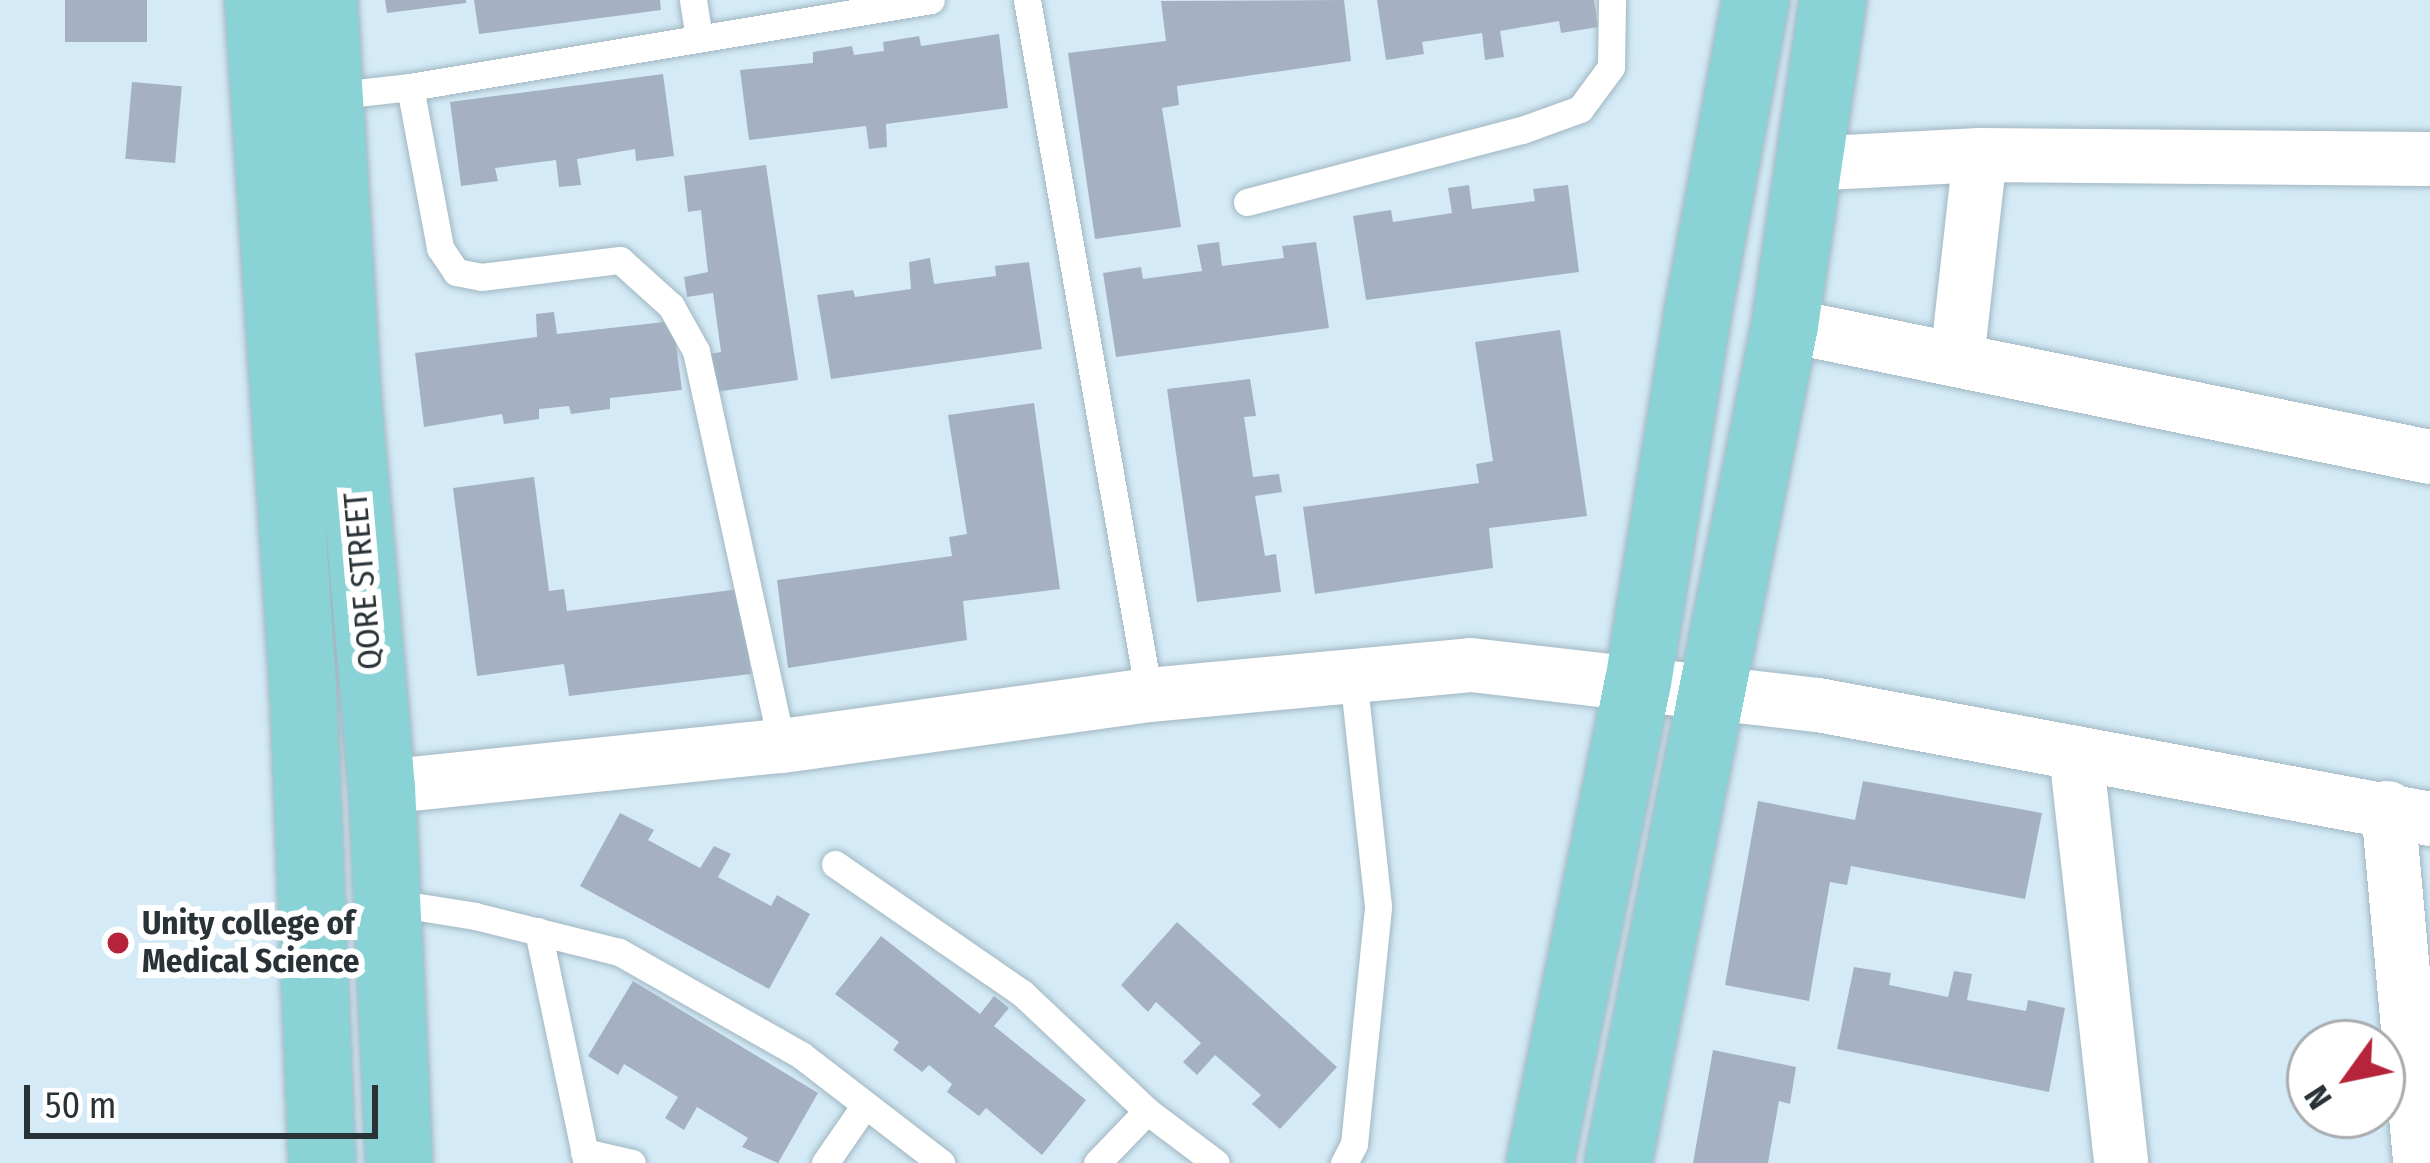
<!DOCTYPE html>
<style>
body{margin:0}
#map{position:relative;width:2430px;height:1163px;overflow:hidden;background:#d4ebf7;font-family:"Fira Sans Condensed",sans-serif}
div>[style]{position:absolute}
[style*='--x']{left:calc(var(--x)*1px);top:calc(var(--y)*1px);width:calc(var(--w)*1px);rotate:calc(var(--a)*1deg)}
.building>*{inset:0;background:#a5b1c3;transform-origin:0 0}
.roads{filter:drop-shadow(0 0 3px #a1b7c2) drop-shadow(0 0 3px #a1b7c2)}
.lane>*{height:27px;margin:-13.5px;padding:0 13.5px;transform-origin:13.5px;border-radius:13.5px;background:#fff}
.street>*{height:54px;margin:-27px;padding:0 27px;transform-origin:27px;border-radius:27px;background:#fff}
.primary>*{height:66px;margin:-33px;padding:0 33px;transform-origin:33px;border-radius:33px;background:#89d2d5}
.dots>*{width:33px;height:33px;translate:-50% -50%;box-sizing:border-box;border:6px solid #fff;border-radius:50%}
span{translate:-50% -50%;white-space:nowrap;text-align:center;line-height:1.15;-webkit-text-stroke:12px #fff;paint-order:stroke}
.street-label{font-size:33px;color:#293236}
.poi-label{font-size:33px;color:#293236;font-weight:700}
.left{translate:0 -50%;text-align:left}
.north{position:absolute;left:2286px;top:1019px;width:120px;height:120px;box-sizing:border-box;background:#fff;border:3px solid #a9adaf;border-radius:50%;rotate:237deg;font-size:33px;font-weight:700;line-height:48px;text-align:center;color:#293236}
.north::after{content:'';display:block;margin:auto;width:42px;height:54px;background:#b6243c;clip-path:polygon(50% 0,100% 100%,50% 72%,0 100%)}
.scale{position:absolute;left:24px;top:1085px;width:354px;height:54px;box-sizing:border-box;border:6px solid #293236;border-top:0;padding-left:15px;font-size:36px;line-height:42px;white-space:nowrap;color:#293236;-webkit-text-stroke:9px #fff;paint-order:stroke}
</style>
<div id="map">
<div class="building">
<i style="left:65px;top:0;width:82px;height:42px"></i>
<i style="clip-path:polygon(385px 0,466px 0,466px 3px,387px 13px)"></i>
<i style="clip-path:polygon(474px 0,660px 0,661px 10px,479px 34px)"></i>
<i style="clip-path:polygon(1344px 0,1351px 61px,1177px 86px,1179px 105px,1162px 108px,1181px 227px,1095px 239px,1068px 53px,1166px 41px,1161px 1px)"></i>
<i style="clip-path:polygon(1377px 0,1594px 0,1598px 27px,1561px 33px,1559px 21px,1500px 31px,1504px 57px,1485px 60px,1482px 33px,1422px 42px,1424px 54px,1386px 60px)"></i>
<i style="clip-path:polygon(999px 34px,1008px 108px,886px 124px,887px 147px,869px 149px,866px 126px,749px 140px,740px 70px,813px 63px,813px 52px,852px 46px,854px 55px,884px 51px,883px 42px,919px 36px,921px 46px)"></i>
<i style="clip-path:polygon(663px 74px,674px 156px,636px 161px,635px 149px,577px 159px,581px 185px,559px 187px,556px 160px,495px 168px,498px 181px,461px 186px,450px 102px)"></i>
<i style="left:132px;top:82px;width:50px;height:77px;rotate:5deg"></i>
<i style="clip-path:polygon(766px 165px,798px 380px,715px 392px,709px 354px,721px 352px,713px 293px,687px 297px,684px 277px,708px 272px,701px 210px,688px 212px,684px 176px)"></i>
<i style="clip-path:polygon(1469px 185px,1472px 209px,1535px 201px,1533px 189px,1568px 185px,1579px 272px,1366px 300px,1353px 216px,1391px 210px,1393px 222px,1452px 213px,1448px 188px)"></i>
<i style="clip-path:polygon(1219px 242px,1222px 266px,1284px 258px,1282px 246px,1316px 242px,1329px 328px,1116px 357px,1103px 273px,1141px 267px,1143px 279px,1202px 271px,1197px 245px)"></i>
<i style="clip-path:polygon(930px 258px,934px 284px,996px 276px,995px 266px,1029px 262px,1042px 349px,831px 379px,817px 295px,853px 290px,855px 297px,911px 289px,909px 262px)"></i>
<i style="clip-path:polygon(554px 312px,557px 334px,673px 321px,682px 390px,610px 398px,610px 409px,571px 414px,569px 406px,539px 409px,539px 419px,504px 424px,502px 414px,424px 427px,415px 353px,537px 337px,536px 314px)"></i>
<i style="clip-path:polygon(1560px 330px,1587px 516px,1489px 528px,1493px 568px,1315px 594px,1303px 507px,1479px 483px,1476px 464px,1493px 461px,1475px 342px)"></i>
<i style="clip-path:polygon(1250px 379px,1256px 416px,1244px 417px,1253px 477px,1279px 474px,1282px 492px,1255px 496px,1265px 556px,1276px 554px,1281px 592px,1197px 602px,1167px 389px)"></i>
<i style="clip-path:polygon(1034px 403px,1060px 589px,963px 601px,967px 640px,788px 668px,777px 580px,952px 556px,949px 537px,967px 534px,948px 415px)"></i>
<i style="clip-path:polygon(534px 477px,549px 591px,564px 589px,567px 611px,740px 589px,751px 674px,569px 696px,564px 664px,477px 676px,453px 488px)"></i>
<i style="clip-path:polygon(1863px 781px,2042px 813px,2025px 899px,1851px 866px,1847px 885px,1830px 882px,1809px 1001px,1725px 985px,1758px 801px,1855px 820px)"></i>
<i style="clip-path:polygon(620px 813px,654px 830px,648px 840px,700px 868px,714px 846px,731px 854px,718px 877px,771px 906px,777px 895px,810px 914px,769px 989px,580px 886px)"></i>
<i style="clip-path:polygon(1177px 922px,1337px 1067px,1280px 1129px,1252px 1104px,1261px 1095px,1215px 1055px,1197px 1075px,1183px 1062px,1201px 1043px,1156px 1002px,1148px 1012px,1121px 985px)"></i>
<i style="clip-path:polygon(881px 936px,980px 1014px,994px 996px,1009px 1008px,994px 1026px,1086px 1100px,1042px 1155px,986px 1108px,979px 1116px,947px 1092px,952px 1084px,929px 1065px,922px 1072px,893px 1050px,899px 1042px,835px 994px)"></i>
<i style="clip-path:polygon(1854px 967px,1891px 973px,1889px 985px,1948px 997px,1954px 971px,1972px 974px,1967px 1000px,2026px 1011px,2028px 1000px,2065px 1008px,2049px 1092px,1837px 1049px)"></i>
<i style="clip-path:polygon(633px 981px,818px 1093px,778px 1163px,742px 1147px,748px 1138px,697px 1107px,684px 1130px,665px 1118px,678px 1097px,624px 1064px,618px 1075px,588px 1056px)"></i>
<i style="clip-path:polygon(1713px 1050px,1796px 1067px,1790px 1104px,1779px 1101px,1768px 1163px,1693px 1163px)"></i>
</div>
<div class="roads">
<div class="lane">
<i style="--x:693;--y:0;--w:36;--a:81"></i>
<i style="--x:1027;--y:0;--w:706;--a:80.04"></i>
<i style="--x:410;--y:87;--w:164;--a:79.4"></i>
<i style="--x:440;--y:248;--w:29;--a:56"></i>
<i style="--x:456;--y:272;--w:25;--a:11"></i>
<i style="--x:481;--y:277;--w:140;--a:-7"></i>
<i style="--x:620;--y:260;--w:69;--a:42"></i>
<i style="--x:671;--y:306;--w:51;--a:60.9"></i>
<i style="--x:696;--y:351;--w:404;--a:77.7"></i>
<i style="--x:330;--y:96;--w:81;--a:-6.4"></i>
<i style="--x:410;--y:87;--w:528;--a:-9.48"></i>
<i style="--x:1247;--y:202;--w:284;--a:-14.7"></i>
<i style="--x:1522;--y:130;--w:62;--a:-19.9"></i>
<i style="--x:1580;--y:109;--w:52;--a:-53.6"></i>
<i style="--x:1611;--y:67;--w:67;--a:-89.1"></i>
<i style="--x:835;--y:864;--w:227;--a:34.6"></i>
<i style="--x:1022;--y:993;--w:172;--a:43.3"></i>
<i style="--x:1147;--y:1111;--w:86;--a:37"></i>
<i style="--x:388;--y:902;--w:88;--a:9.1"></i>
<i style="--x:475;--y:916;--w:148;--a:14"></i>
<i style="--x:619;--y:952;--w:209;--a:29.5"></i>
<i style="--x:801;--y:1055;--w:177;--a:37.6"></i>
<i style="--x:538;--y:931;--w:237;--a:78.1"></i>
<i style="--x:584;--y:1152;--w:49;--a:12.9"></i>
<i style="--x:825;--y:1163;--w:70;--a:-55.4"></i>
<i style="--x:1097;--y:1163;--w:72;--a:-46.1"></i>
<i style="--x:1344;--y:1163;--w:21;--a:-62"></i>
<i style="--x:1354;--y:1144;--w:239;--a:-84.2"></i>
<i style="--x:1378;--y:906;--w:231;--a:-96.2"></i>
</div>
<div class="street">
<i style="--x:1807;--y:164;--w:173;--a:-3"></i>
<i style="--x:1980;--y:155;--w:450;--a:0.5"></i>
<i style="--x:1785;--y:325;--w:658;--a:11.57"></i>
<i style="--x:1957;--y:360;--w:206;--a:-83.6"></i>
<i style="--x:2076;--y:753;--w:412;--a:83.7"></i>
<i style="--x:382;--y:787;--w:402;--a:-5.9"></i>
<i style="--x:782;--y:746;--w:371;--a:-7.9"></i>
<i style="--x:1149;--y:695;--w:323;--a:-5.3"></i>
<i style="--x:1471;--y:665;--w:349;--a:6.6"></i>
<i style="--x:1818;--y:705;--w:623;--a:10.55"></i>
<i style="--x:2388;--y:808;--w:356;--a:84.8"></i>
</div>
<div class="primary">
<i style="--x:258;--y:0;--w:688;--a:86.25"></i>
<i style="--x:303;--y:687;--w:476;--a:87.7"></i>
<i style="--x:324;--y:0;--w:390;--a:86.6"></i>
<i style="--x:347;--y:389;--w:400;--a:85"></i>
<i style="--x:382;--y:787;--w:376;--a:87.4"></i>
<i style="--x:1540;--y:1163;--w:490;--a:-78.5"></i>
<i style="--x:1638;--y:683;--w:376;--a:-80.8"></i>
<i style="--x:1698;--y:312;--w:317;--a:-79.5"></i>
<i style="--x:1618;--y:1163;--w:854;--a:-78.73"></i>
<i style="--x:1785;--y:325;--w:329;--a:-81.6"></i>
</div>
</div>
<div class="dots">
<i style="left:118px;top:943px;background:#b6243c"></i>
</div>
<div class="street-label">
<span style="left:364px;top:581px;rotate:-95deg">QORE STREET</span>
</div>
<div class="poi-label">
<span class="left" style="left:142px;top:943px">Unity college of<br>Medical Science</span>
</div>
<div class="north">N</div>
<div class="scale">50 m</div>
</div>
